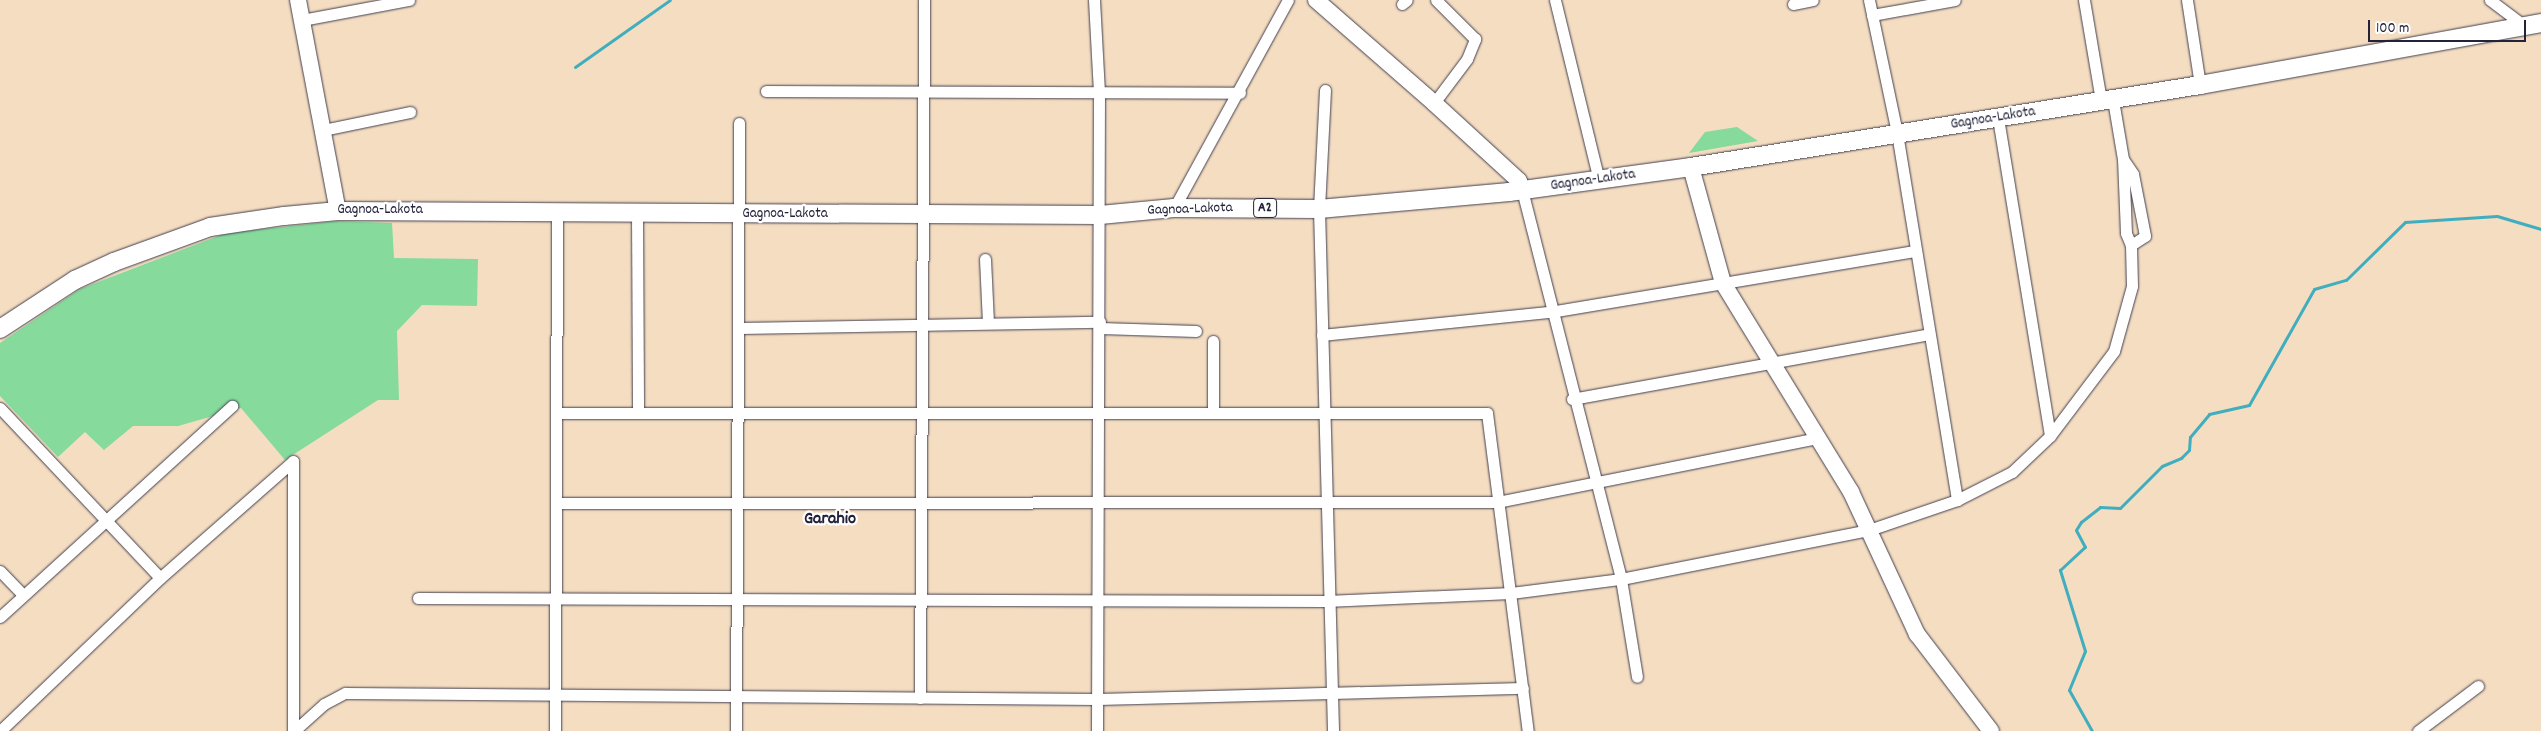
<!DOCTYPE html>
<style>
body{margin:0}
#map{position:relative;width:2541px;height:731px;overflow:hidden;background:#f4ddc1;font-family:Dekko,sans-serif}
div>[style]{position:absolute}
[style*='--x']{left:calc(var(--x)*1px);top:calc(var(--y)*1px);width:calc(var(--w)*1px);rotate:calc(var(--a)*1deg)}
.green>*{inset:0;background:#85da9c}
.stream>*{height:3px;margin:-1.5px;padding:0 1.5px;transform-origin:1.5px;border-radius:1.5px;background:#40aebe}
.roads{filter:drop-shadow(0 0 1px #423e4f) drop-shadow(0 0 1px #423e4f)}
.street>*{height:11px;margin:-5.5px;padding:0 5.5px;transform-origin:5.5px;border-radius:5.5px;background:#fff}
.secondary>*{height:16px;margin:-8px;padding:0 8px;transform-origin:8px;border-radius:8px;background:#fff}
.primary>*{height:18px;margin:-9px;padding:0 9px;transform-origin:9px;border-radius:9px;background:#fff}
span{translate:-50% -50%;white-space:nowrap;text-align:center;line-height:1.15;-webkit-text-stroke:4.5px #fff;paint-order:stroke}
.shield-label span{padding:1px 4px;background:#fff;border:1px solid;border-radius:4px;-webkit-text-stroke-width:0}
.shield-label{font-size:14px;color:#22223b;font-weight:700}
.street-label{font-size:15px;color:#22223b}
.quarter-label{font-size:18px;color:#22223b;font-weight:700}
.scale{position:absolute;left:2368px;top:20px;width:158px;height:22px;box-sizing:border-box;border:2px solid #22223b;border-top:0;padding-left:6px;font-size:15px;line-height:18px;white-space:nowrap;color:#22223b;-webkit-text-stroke:4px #fff;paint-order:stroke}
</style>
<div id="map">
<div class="green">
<i style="clip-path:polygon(1737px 127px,1758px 141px,1689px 153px,1705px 132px)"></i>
<i style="clip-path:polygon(337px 221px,392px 223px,394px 258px,478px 259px,477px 306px,422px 305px,397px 331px,399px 400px,378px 400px,285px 460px,241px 408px,178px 426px,133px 426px,104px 450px,85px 432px,58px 457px,0 396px,0 343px,80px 289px,226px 233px)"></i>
</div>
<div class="stream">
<i style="--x:575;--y:67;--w:116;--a:-35.2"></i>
<i style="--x:2092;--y:731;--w:47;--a:-119.3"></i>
<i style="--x:2069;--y:690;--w:42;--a:-67.7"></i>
<i style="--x:2085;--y:651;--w:85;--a:-107.2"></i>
<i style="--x:2060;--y:570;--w:34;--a:-43"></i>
<i style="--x:2085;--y:547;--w:19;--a:-118"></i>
<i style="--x:2076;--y:530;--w:9;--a:-58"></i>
<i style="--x:2081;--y:522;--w:24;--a:-38"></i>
<i style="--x:2100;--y:507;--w:20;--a:3"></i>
<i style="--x:2120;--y:508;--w:59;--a:-45"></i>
<i style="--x:2162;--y:466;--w:21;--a:-23"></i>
<i style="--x:2181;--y:458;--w:11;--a:-45"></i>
<i style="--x:2189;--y:450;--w:13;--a:-86"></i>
<i style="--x:2190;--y:437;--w:30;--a:-50"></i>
<i style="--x:2209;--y:414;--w:41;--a:-12.7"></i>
<i style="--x:2249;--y:405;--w:133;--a:-60.7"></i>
<i style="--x:2314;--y:289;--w:33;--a:-16"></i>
<i style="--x:2346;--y:280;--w:83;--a:-44.5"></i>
<i style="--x:2405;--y:222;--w:92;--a:-3.7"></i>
<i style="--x:2497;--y:216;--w:46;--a:16.5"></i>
</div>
<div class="roads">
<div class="street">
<i style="--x:1094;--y:0;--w:93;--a:86.9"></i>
<i style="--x:1099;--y:93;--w:638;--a:90.18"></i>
<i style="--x:1555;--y:0;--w:186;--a:76.3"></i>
<i style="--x:1869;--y:0;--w:136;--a:78.1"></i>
<i style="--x:1897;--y:133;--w:372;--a:80.7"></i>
<i style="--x:2084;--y:0;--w:102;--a:80.4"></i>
<i style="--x:2187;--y:0;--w:86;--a:81.3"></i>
<i style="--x:2490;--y:0;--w:45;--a:36.9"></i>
<i style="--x:1402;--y:4;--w:6;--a:-39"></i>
<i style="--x:1793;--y:4;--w:20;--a:-11"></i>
<i style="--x:1872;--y:15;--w:84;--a:-10.2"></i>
<i style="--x:302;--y:20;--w:109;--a:-10.6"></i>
<i style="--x:1325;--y:90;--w:119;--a:92.9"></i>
<i style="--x:1319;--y:209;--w:522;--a:88.46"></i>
<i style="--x:766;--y:91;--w:474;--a:0.2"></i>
<i style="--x:1434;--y:103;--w:55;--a:-53.1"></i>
<i style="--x:1467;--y:59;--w:22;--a:-68"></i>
<i style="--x:1475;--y:39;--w:55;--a:-135"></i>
<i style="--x:1998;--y:118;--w:322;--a:80.7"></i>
<i style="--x:323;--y:130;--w:89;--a:-11.7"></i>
<i style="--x:2123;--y:159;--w:18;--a:56"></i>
<i style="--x:2133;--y:174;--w:63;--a:79"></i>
<i style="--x:2145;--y:236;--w:17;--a:147"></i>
<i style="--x:1522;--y:190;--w:401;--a:75.7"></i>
<i style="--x:1621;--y:579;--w:99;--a:80.7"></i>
<i style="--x:1174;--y:208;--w:237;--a:-61.3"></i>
<i style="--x:637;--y:212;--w:201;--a:89.7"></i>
<i style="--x:985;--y:259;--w:64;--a:87.3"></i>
<i style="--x:740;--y:328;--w:360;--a:-1"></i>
<i style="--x:1100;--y:328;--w:96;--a:1.8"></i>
<i style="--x:1322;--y:335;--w:229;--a:-5.8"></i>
<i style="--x:1550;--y:312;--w:371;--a:-9.5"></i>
<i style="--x:1213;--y:341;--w:72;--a:90"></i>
<i style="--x:1572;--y:399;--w:363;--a:-10.3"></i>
<i style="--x:0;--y:408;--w:233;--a:46.7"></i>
<i style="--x:557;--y:413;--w:930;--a:0"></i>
<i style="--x:1487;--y:413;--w:321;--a:82.7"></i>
<i style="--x:557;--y:503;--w:940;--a:-0.06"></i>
<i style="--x:1497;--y:502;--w:327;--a:-11.3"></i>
<i style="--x:0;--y:571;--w:33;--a:46"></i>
<i style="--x:418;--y:598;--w:908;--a:0.19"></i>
<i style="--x:1326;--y:601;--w:185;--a:-2.5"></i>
<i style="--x:1511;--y:593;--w:111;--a:-7.3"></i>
<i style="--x:1621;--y:579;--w:253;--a:-11.2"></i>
<i style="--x:1869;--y:530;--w:93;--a:-18.8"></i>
<i style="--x:1957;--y:500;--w:62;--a:-27"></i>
<i style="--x:2012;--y:472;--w:52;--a:-43.5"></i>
<i style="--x:2050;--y:436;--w:106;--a:-53"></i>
<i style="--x:2114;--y:351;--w:67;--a:-74.5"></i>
<i style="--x:2132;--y:286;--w:41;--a:-91.4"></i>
<i style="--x:2131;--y:245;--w:13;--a:-113"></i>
<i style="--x:2126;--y:233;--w:74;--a:-92.3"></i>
<i style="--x:2123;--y:159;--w:60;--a:-99.6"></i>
<i style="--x:0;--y:617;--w:314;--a:-42.3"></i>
<i style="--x:920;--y:698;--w:698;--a:-89.67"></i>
<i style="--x:0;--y:731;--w:221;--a:-43.7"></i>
<i style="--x:160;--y:578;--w:177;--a:-41.3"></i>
<i style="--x:293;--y:461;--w:270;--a:90"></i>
<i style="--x:294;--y:731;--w:40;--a:-42"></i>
<i style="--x:324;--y:704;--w:24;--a:-28"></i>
<i style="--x:345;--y:693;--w:753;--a:0.46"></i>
<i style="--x:1098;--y:699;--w:425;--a:-1.5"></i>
<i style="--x:555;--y:731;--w:520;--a:-89.78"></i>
<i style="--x:736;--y:731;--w:608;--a:-89.72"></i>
<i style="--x:2418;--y:731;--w:75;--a:-36.9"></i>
</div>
<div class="secondary">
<i style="--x:298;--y:0;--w:215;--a:79.3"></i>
<i style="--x:1316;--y:0;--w:157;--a:41.1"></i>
<i style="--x:1434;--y:103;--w:115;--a:42.5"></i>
<i style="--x:1519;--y:181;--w:9;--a:72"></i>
<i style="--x:1691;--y:167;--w:120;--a:74.6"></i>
<i style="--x:1723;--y:283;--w:245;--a:58.5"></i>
<i style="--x:1851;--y:492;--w:157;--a:65.1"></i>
<i style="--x:1917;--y:634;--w:122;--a:52.7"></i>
</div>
<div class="primary">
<i style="--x:0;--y:329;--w:90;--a:-33.2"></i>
<i style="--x:75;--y:280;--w:43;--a:-24.8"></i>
<i style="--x:114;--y:262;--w:102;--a:-20"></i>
<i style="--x:210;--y:227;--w:75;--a:-8.5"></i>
<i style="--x:284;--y:216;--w:54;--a:-5.3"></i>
<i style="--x:338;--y:211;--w:762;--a:0.3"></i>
<i style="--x:1100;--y:215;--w:74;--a:-5.4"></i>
<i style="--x:1174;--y:208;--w:145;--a:0.4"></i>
<i style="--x:1319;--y:209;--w:191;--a:-5.1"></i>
<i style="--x:1509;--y:192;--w:184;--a:-7.8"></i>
<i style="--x:1691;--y:167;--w:516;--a:-9.15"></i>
<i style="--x:2200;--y:85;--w:347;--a:-10.3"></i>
</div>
</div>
<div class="shield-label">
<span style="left:1265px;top:208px">A2</span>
</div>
<div class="street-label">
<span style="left:1993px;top:119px;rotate:-9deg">Gagnoa-Lakota</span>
<span style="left:1593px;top:181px;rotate:-8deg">Gagnoa-Lakota</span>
<span style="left:1190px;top:210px;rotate:-2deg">Gagnoa-Lakota</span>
<span style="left:380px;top:211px">Gagnoa-Lakota</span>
<span style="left:785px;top:215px">Gagnoa-Lakota</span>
</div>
<div class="quarter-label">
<span style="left:830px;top:520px">Garahio</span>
</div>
<div class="scale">100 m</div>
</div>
